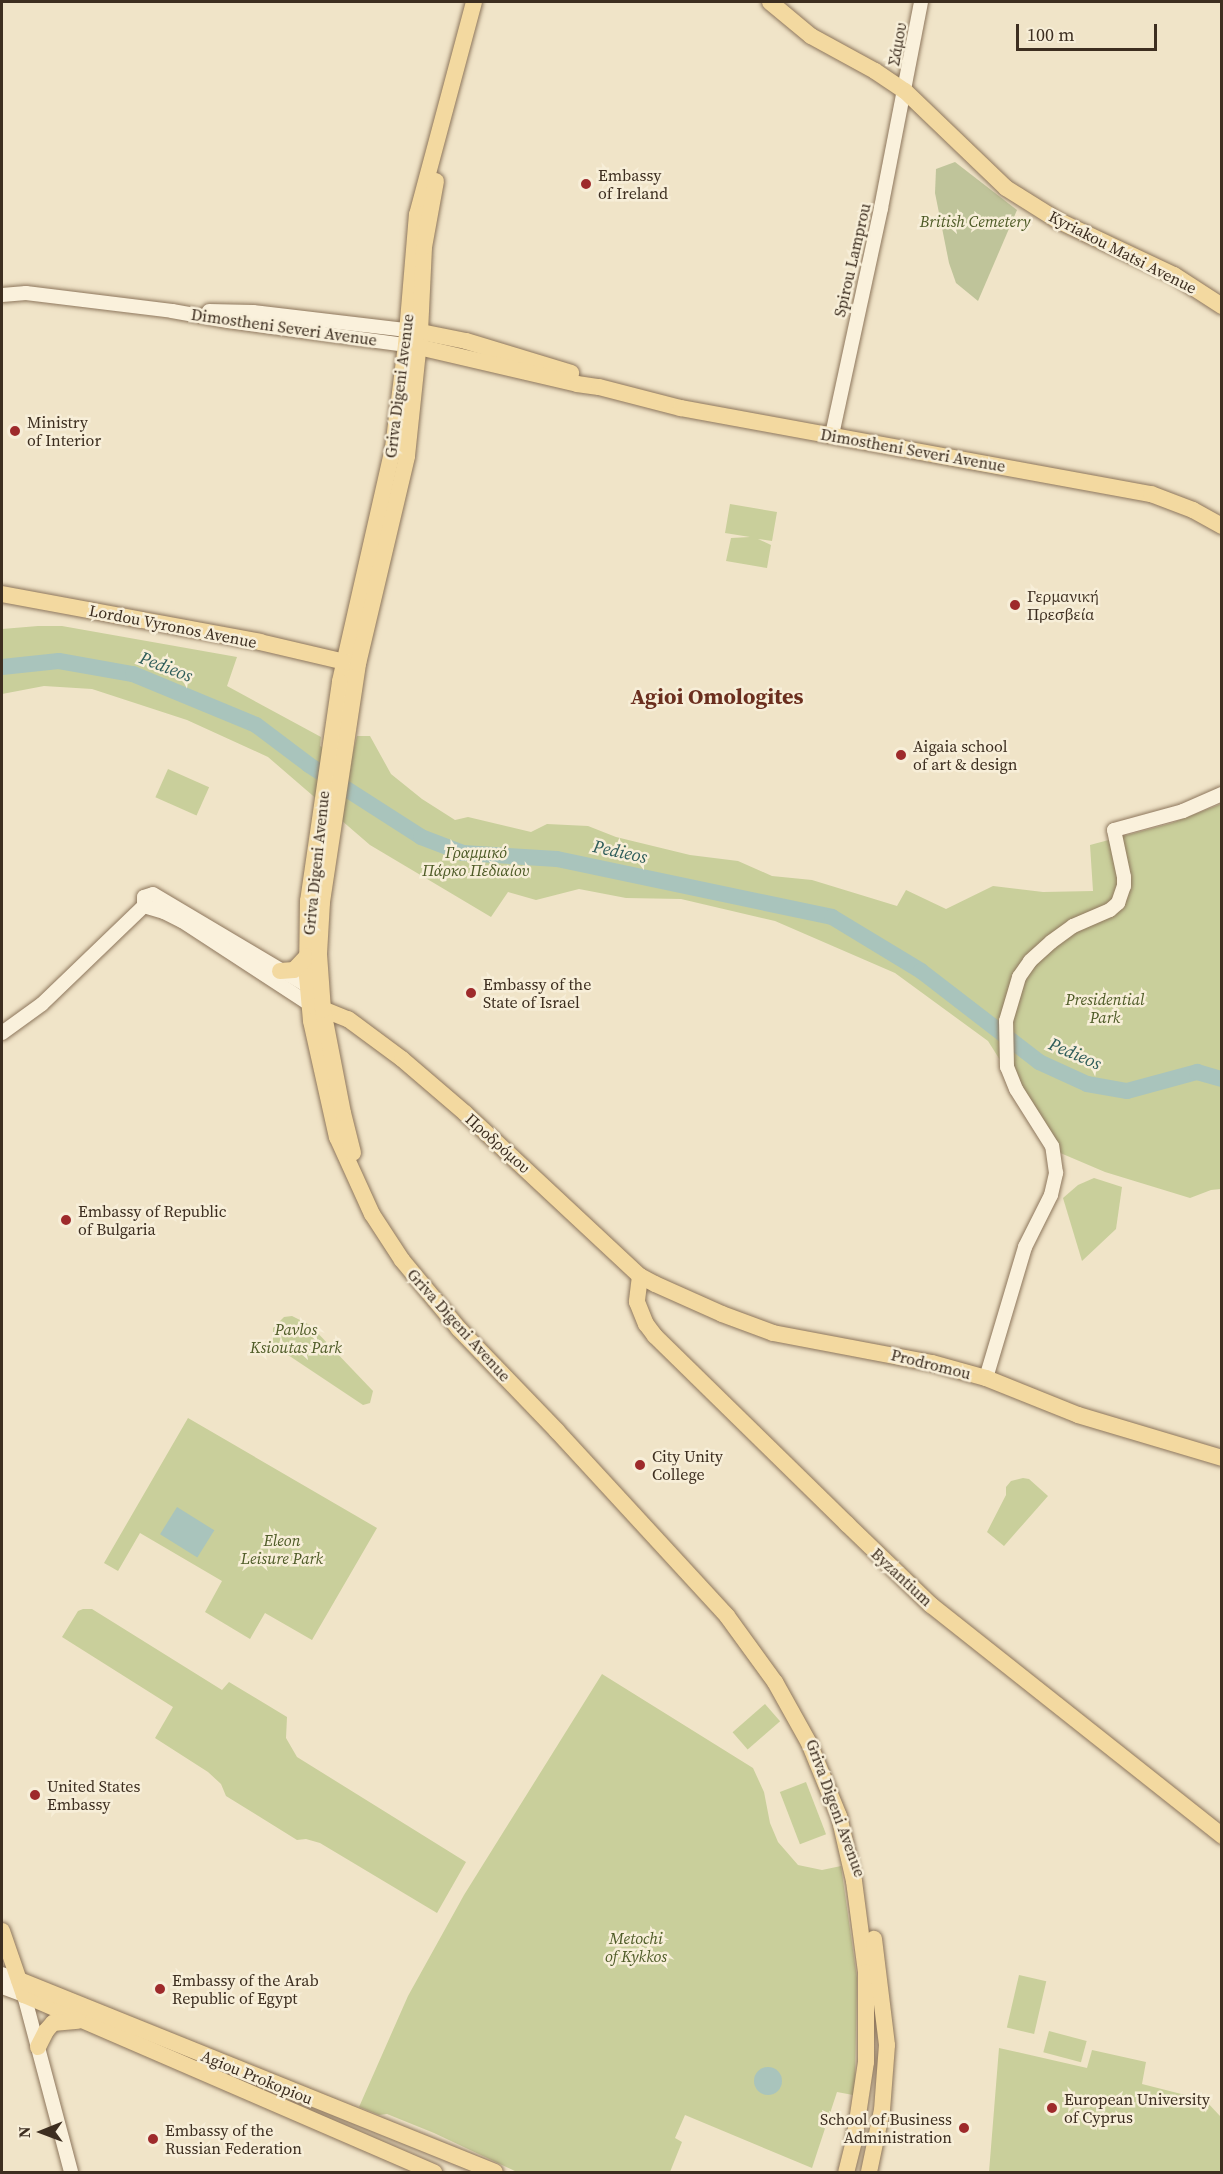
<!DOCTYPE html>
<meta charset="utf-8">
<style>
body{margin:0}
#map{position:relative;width:1223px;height:2174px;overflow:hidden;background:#f0e4c8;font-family:"Source Serif 4",serif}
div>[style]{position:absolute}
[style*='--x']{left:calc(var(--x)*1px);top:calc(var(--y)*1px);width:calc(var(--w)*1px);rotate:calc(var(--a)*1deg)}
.green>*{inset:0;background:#c9cf9b;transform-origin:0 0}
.cemetery>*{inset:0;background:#bfc49a}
.water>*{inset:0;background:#a9c4bc;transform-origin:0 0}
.round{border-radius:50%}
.river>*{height:16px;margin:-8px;padding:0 8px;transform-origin:8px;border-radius:8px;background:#a9c4bc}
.roads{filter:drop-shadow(0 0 2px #8d765c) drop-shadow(0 0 2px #8d765c)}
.minor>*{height:14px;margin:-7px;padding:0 7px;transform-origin:7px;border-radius:7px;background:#faf1dc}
.major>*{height:16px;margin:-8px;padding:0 8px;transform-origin:8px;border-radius:8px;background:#f3d9a0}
.dots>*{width:16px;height:16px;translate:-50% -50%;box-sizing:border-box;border:3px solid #f7eed8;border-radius:50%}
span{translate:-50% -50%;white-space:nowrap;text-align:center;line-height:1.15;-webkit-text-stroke:5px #f7eed8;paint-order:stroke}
.street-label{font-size:16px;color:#3d2e20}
.poi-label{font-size:16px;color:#3d2e20}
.left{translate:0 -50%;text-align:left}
.right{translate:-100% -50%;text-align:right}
.park-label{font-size:16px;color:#4d5a26;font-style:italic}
.water-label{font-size:18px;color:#2f5d5a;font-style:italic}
.district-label{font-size:22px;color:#6b2e1e;font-weight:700}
.frame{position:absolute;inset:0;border:3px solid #3d2e20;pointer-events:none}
.north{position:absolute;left:12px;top:2102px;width:60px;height:60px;-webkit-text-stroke:4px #f7eed8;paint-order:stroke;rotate:269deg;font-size:16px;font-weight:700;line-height:24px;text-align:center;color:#3d2e20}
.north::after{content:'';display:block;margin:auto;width:21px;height:27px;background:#3d2e20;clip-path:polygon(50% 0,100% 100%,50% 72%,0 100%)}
.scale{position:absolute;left:1016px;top:24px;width:141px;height:27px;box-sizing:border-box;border:3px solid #3d2e20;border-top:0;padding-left:8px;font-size:18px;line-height:21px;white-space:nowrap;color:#3d2e20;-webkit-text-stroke:4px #f7eed8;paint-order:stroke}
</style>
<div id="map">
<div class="green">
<i style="clip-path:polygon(730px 504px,777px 512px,772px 541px,758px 539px,771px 545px,767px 568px,726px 561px,731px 538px,750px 537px,725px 533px)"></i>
<i style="clip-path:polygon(38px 626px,62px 626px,237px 657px,227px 686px,321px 737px,320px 746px,350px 764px,357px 736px,370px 736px,391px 774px,422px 799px,455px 820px,468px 817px,531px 832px,547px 824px,588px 826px,616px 837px,690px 855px,738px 861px,772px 876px,812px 880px,897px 906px,906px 890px,946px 909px,993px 886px,1043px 892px,1093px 891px,1090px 845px,1172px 823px,1221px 804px,1221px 1189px,1211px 1190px,1190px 1198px,1105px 1172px,1058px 1152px,988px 1041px,895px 973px,775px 921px,681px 899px,626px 898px,579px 889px,536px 900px,508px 892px,491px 917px,370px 845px,268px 757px,187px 720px,92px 689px,44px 686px,2px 694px,2px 629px)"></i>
<i style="left:168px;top:769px;width:45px;height:31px;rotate:24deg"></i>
<i style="clip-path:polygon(1094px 1178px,1122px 1187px,1116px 1229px,1082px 1261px,1063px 1198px,1078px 1185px)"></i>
<i style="clip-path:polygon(292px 1316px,310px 1325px,373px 1391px,370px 1403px,363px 1405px,273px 1345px,273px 1328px,284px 1317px)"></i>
<i style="clip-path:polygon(188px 1418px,377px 1528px,312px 1640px,265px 1613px,250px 1639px,205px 1612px,222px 1581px,140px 1533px,118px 1571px,104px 1563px)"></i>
<i style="clip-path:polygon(1023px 1478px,1029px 1479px,1048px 1496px,1004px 1546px,987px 1532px,1006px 1495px,1006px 1487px,1011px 1481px)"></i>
<i style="clip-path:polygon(83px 1609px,92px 1609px,222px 1690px,229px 1682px,287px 1717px,286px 1738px,297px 1757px,466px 1862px,437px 1913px,320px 1843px,306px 1839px,297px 1840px,226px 1796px,221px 1784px,208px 1772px,155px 1738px,173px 1707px,62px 1637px,78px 1611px)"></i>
<i style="clip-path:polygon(602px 1674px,753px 1768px,764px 1792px,770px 1823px,778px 1842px,798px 1865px,822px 1870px,841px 1866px,857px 1978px,855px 2081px,853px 2095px,837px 2092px,812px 2168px,685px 2115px,675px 2138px,682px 2142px,670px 2172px,517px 2172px,434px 2133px,387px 2114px,379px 2115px,359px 2107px,408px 1996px,464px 1895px)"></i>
<i style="left:765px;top:1704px;width:23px;height:43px;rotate:49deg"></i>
<i style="left:806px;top:1782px;width:56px;height:28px;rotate:69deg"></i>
<i style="left:1019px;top:1975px;width:28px;height:54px;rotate:13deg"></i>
<i style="left:1049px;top:2031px;width:39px;height:22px;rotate:15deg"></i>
<i style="clip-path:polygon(999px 2048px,1087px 2068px,1092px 2050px,1146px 2062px,1142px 2084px,1205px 2100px,1220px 2116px,1221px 2172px,989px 2172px)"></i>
</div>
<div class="cemetery">
<i style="clip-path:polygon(955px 162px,1017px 210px,978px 301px,956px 283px,949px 263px,935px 193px,936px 169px)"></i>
</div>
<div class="water">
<i style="left:177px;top:1507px;width:44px;height:32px;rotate:32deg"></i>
<i class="round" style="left:754px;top:2067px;width:28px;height:28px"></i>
</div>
<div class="river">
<i style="--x:2;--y:667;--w:57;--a:-6"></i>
<i style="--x:59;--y:661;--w:75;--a:10"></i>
<i style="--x:133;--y:674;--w:133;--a:22.5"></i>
<i style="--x:256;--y:725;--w:66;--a:37"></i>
<i style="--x:309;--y:765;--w:133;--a:32.7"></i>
<i style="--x:421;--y:837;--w:45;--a:20.9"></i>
<i style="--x:463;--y:853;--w:94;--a:3.7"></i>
<i style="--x:557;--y:859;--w:281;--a:11.9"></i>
<i style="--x:832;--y:917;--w:104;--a:31.2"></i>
<i style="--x:921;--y:971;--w:149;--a:37.6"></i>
<i style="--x:1039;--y:1062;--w:53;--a:24.6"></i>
<i style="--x:1087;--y:1084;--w:41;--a:9.9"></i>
<i style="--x:1127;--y:1091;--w:73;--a:-15.2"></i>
<i style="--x:1197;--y:1072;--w:26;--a:16"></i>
</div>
<div class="roads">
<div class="minor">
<i style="--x:2;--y:295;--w:24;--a:-5"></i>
<i style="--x:26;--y:293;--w:147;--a:7"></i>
<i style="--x:172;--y:311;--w:57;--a:10.1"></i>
<i style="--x:228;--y:321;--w:180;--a:7.7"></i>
<i style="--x:209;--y:311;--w:44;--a:1.3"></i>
<i style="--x:253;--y:312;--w:155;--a:6.7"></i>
<i style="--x:832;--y:435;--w:232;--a:-77.8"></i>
<i style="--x:881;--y:208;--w:210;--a:-79"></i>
<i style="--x:144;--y:906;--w:9;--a:-90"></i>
<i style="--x:144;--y:897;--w:9;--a:-18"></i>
<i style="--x:153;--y:894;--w:180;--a:30.7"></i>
<i style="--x:144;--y:906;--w:21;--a:17"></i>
<i style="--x:164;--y:912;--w:20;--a:27"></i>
<i style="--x:182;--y:921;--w:150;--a:33.1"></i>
<i style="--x:2;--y:1033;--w:49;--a:-35.9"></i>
<i style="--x:42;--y:1004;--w:141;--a:-43.9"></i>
<i style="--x:986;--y:1378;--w:137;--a:-73.4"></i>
<i style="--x:1025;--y:1247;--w:58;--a:-63.4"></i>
<i style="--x:1051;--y:1195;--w:23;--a:-77"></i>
<i style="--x:1056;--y:1173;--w:27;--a:-98"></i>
<i style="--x:1052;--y:1146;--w:67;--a:-122.3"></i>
<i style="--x:1016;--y:1089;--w:24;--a:-112"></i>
<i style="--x:1007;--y:1067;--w:46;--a:-91.2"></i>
<i style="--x:1006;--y:1021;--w:46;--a:-73.5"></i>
<i style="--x:1019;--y:977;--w:19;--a:-55"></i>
<i style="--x:1030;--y:961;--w:28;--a:-42"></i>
<i style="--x:1051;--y:942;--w:27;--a:-36"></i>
<i style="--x:1073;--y:926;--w:40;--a:-23.4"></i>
<i style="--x:1110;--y:910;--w:11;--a:-41"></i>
<i style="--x:1118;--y:903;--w:18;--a:-71"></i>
<i style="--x:1124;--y:886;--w:9;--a:-90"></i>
<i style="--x:1124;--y:877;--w:48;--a:-102"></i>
<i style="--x:1114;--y:830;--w:72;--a:-15.4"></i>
<i style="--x:1183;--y:811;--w:43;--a:-23.6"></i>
<i style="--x:2;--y:1974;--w:18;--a:19"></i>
<i style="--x:2;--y:1987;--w:23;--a:20"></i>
<i style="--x:24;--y:1995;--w:183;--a:75.1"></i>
</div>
<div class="major">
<i style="--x:474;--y:2;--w:220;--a:105"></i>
<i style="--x:417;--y:214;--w:131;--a:94.8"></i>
<i style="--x:406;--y:345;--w:104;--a:97.2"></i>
<i style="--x:393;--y:448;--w:240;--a:102.8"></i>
<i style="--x:340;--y:682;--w:221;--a:98.3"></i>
<i style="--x:308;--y:901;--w:75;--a:90.8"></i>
<i style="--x:307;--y:976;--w:45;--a:84.9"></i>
<i style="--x:311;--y:1021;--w:119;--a:77.4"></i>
<i style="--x:337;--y:1137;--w:85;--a:65.6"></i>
<i style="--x:372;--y:1214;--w:55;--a:56.9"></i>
<i style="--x:402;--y:1260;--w:89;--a:50.4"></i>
<i style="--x:459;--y:1329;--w:141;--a:46.1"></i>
<i style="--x:557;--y:1431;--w:251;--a:47.4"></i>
<i style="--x:727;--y:1616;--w:82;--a:54"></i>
<i style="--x:775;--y:1682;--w:70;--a:60.9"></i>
<i style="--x:809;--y:1743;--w:79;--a:67.7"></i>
<i style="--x:839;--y:1816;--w:67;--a:77"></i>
<i style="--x:854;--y:1881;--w:92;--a:82.5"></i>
<i style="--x:866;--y:1972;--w:90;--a:90"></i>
<i style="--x:866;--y:2062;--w:80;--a:98.6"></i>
<i style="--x:854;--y:2141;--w:32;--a:104"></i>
<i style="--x:770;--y:2;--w:53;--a:39.7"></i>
<i style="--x:811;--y:36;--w:73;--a:28.7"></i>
<i style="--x:875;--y:71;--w:36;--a:34"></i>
<i style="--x:905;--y:91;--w:140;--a:43.8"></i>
<i style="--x:1006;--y:188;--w:60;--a:32.1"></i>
<i style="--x:1057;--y:220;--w:129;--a:25.2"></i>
<i style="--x:1174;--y:275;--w:57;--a:32.9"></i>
<i style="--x:411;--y:330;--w:56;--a:11.3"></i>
<i style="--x:466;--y:341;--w:110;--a:16.9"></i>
<i style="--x:410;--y:345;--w:171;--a:13.1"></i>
<i style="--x:577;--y:384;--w:22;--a:8"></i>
<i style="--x:599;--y:387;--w:85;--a:14.4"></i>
<i style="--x:681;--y:408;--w:478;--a:10.4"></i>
<i style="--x:1151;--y:494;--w:45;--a:20.9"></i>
<i style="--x:1193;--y:510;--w:33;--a:29"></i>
<i style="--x:2;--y:594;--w:262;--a:10.5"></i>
<i style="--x:260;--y:642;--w:97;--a:13.2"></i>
<i style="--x:280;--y:971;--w:14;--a:-4"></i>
<i style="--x:294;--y:970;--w:19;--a:-47"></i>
<i style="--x:315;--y:1006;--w:35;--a:22"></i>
<i style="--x:348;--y:1019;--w:67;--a:36.5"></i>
<i style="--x:402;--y:1059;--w:83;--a:40.6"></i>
<i style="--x:465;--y:1113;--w:239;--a:43"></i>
<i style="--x:640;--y:1276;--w:17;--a:28"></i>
<i style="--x:655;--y:1284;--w:73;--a:24.1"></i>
<i style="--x:722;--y:1314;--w:54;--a:20.4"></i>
<i style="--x:773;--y:1333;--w:162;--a:10.7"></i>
<i style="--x:932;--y:1363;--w:56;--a:15.5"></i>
<i style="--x:986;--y:1378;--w:99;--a:21.9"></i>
<i style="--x:1078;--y:1415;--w:150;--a:16.6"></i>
<i style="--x:353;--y:1153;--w:41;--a:-104"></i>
<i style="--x:343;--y:1113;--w:105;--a:-101"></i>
<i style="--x:323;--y:1010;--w:56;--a:-94.1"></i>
<i style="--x:319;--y:954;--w:52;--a:-86.7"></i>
<i style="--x:322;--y:902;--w:241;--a:-81.4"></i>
<i style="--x:358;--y:664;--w:214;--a:-76.7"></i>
<i style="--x:407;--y:456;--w:125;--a:-84"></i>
<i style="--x:420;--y:332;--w:85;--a:-87.3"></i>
<i style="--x:424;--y:247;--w:67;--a:-79.7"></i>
<i style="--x:640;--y:1276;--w:26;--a:97"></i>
<i style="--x:637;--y:1302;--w:24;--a:68"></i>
<i style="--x:646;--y:1324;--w:15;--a:53"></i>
<i style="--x:655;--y:1336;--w:269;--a:44.4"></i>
<i style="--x:847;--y:1524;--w:117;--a:44"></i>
<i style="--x:931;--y:1605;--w:372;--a:38.4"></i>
<i style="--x:2;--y:1931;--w:68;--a:71"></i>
<i style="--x:24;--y:1995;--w:447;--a:23.4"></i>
<i style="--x:19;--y:1980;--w:513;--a:21.97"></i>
<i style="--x:38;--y:2047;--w:18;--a:-63"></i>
<i style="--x:46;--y:2031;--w:11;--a:-49"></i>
<i style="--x:53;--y:2023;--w:25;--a:-5"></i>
<i style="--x:869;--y:2172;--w:63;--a:-78.2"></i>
<i style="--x:882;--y:2110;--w:65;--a:-85.6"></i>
<i style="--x:887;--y:2045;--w:107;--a:-97"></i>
</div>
</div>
<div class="dots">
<i style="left:586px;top:184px;background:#9e2a2b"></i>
<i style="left:15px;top:431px;background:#9e2a2b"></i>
<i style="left:1015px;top:605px;background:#9e2a2b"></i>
<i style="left:901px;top:755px;background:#9e2a2b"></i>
<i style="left:471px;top:993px;background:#9e2a2b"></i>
<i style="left:66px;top:1220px;background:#9e2a2b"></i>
<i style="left:640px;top:1465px;background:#9e2a2b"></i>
<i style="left:35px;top:1795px;background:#9e2a2b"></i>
<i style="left:160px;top:1989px;background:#9e2a2b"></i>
<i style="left:1052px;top:2108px;background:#9e2a2b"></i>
<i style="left:964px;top:2128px;background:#9e2a2b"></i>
<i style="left:153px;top:2139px;background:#9e2a2b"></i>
</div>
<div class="street-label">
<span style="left:897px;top:44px;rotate:-80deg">Σάμου</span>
<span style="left:1123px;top:252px;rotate:27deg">Kyriakou Matsi Avenue</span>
<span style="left:852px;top:260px;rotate:-77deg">Spirou Lamprou</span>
<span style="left:284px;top:327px;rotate:8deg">Dimostheni Severi Avenue</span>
<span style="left:399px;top:386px;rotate:-83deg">Griva Digeni Avenue</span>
<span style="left:913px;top:450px;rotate:10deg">Dimostheni Severi Avenue</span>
<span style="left:173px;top:626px;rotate:11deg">Lordou Vyronos Avenue</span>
<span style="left:316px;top:863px;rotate:-84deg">Griva Digeni Avenue</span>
<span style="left:498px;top:1143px;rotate:42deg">Προδρόμου</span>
<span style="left:459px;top:1325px;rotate:48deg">Griva Digeni Avenue</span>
<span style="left:931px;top:1364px;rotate:14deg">Prodromou</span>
<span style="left:902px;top:1577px;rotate:43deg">Byzantium</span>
<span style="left:836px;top:1808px;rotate:70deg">Griva Digeni Avenue</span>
<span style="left:257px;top:2077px;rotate:22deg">Agiou Prokopiou</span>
</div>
<div class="poi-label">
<span class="left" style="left:598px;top:184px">Embassy<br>of Ireland</span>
<span class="left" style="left:27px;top:431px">Ministry<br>of Interior</span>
<span class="left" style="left:1027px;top:605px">Γερμανική<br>Πρεσβεία</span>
<span class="left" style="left:913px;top:755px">Aigaia school<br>of art &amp; design</span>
<span class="left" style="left:483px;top:993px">Embassy of the<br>State of Israel</span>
<span class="left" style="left:78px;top:1220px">Embassy of Republic<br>of Bulgaria</span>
<span class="left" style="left:652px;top:1465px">City Unity<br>College</span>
<span class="left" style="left:47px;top:1795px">United States<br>Embassy</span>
<span class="left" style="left:172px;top:1989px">Embassy of the Arab<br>Republic of Egypt</span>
<span class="left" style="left:1064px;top:2108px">European University<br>of Cyprus</span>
<span class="right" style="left:952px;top:2128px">School of Business<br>Administration</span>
<span class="left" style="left:165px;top:2139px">Embassy of the<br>Russian Federation</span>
</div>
<div class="park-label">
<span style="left:975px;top:221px">British Cemetery</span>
<span style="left:476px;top:861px">Γραμμικό<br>Πάρκο Πεδιαίου</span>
<span style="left:1105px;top:1008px">Presidential<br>Park</span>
<span style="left:296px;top:1338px">Pavlos<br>Ksioutas Park</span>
<span style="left:282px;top:1549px">Eleon<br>Leisure Park</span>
<span style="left:636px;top:1947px">Metochi<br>of Kykkos</span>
</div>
<div class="water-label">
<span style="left:166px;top:667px;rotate:21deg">Pedieos</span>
<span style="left:620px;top:852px;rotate:12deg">Pedieos</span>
<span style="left:1075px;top:1054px;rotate:23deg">Pedieos</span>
</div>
<div class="district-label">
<span style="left:717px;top:697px">Agioi Omologites</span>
</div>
<div class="frame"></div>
<div class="north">N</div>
<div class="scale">100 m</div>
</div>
